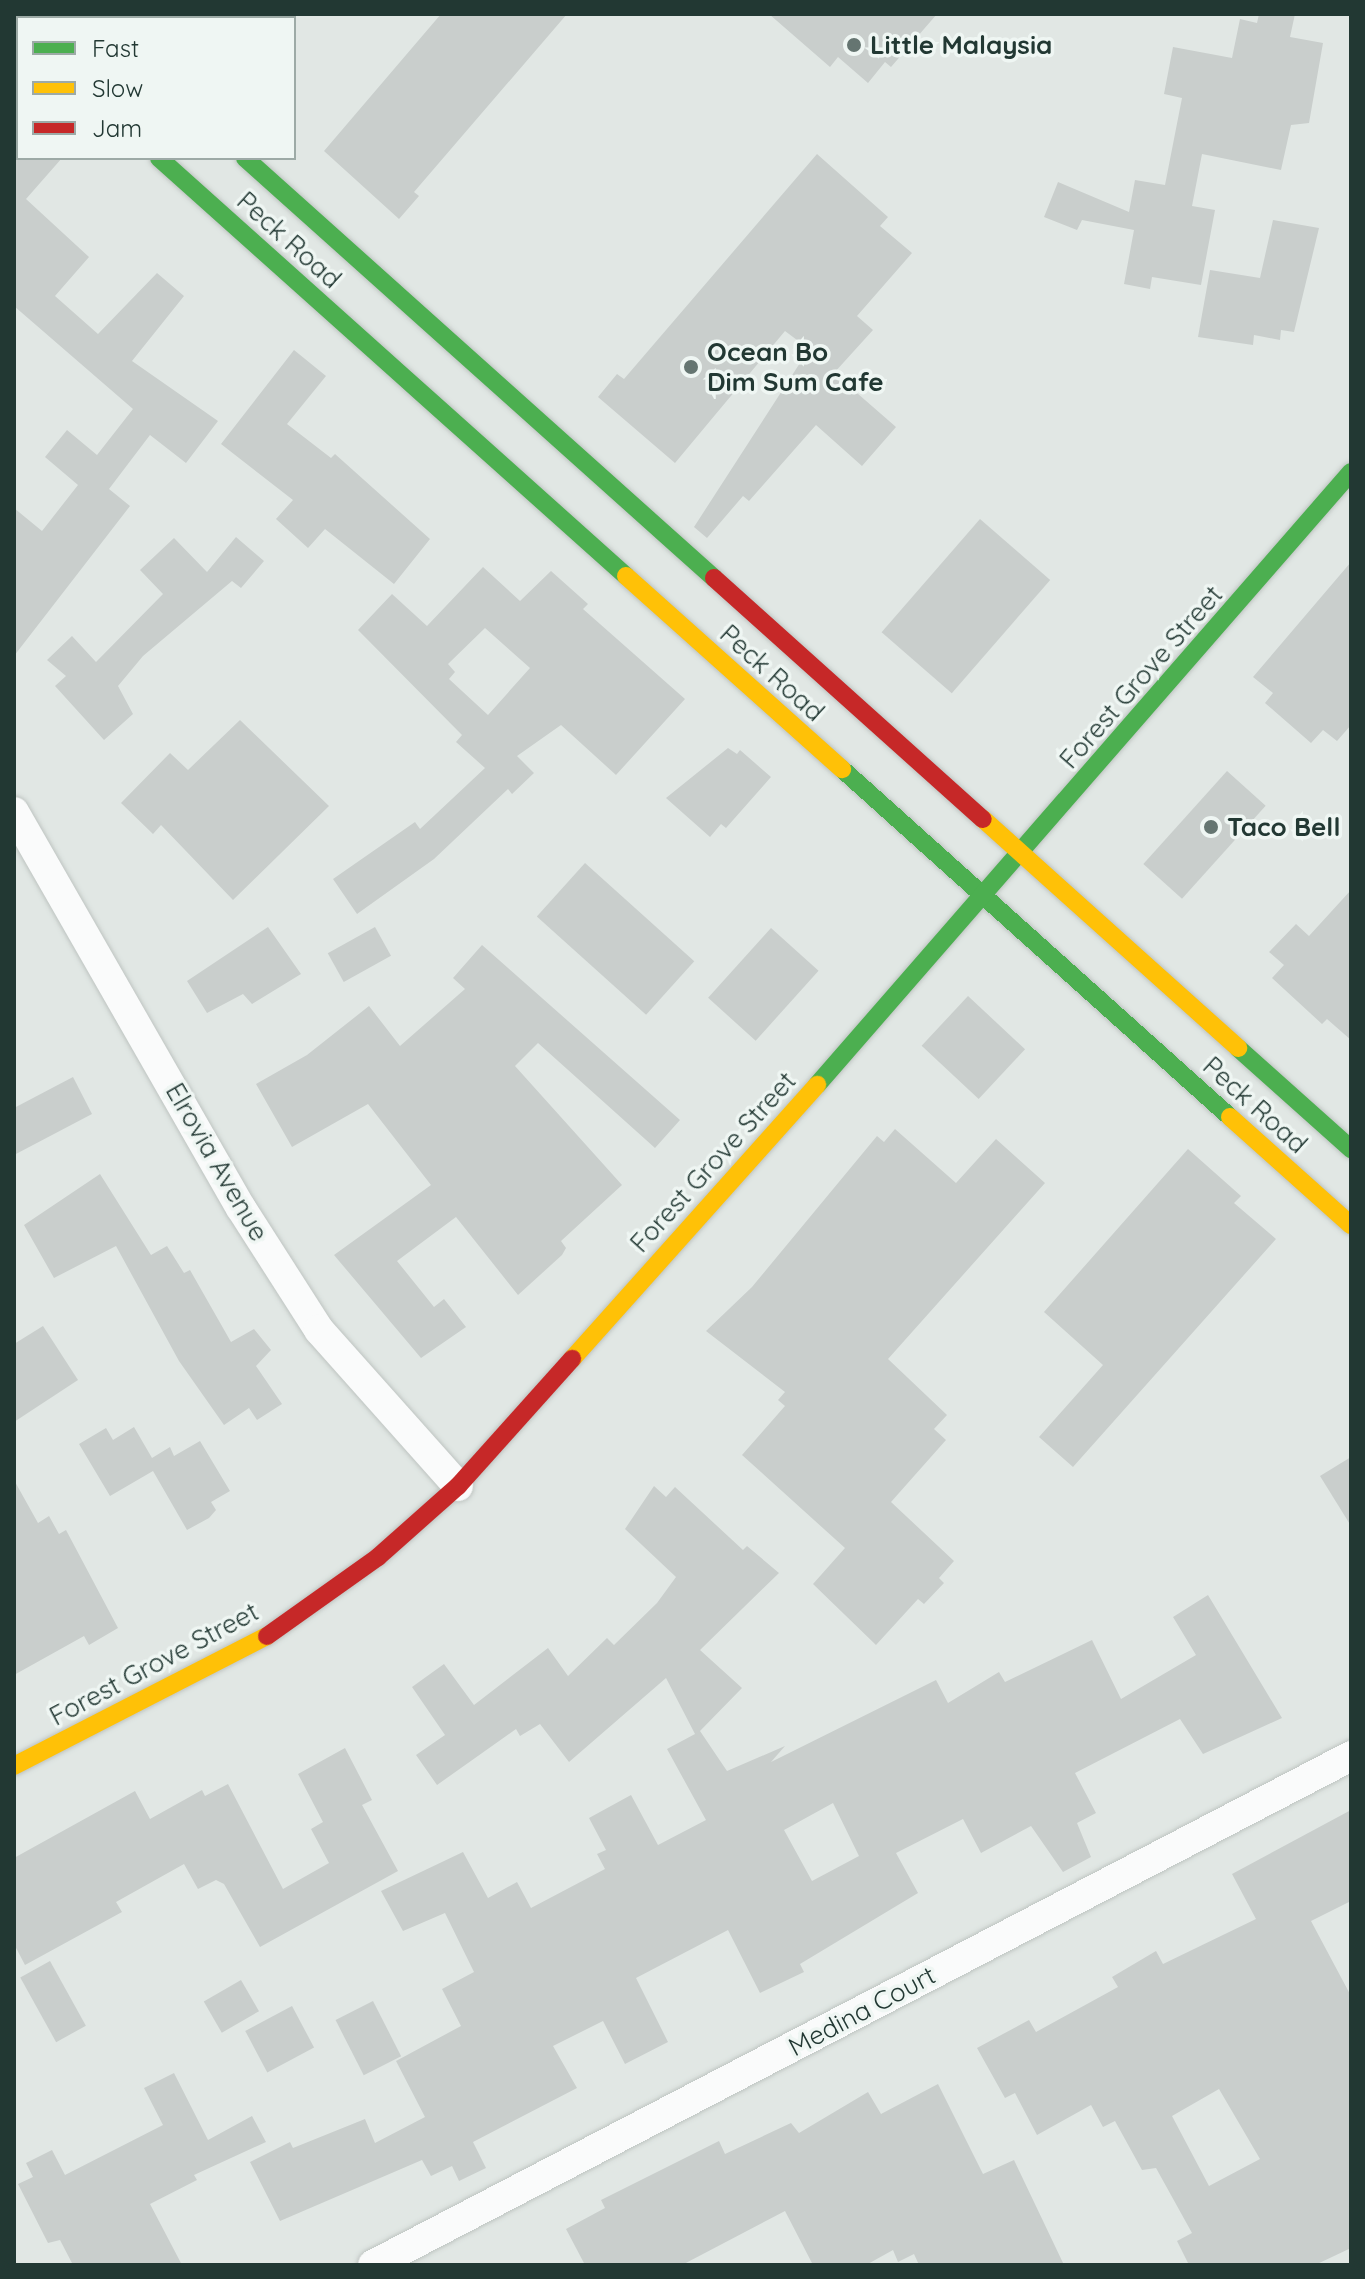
<!DOCTYPE html>
<style>
body{margin:0}
#map{position:relative;width:1365px;height:2279px;overflow:hidden;background:#e1e7e4;font-family:Quicksand,sans-serif}
div>[style]{position:absolute}
[style*='--x']{left:calc(var(--x)*1px);top:calc(var(--y)*1px);width:calc(var(--w)*1px);rotate:calc(var(--a)*1deg)}
.building>*{inset:0;background:#c9cecc;transform-origin:0 0}
.roads{filter:drop-shadow(0 0 2px #bec4c1) drop-shadow(0 0 2px #bec4c1)}
.street>*{height:30px;margin:-15px;padding:0 15px;transform-origin:15px;border-radius:15px;background:#fafbfb}
.fast>*{height:18px;margin:-9px;padding:0 9px;transform-origin:9px;border-radius:9px;background:#4caf50}
.slow>*{height:18px;margin:-9px;padding:0 9px;transform-origin:9px;border-radius:9px;background:#ffc107}
.jam>*{height:18px;margin:-9px;padding:0 9px;transform-origin:9px;border-radius:9px;background:#c62828}
.dots>*{width:22px;height:22px;translate:-50% -50%;box-sizing:border-box;border:4px solid #eff6f3;border-radius:50%}
span{translate:-50% -50%;white-space:nowrap;text-align:center;line-height:1.15;-webkit-text-stroke:7px #eff6f3;paint-order:stroke}
.poi-label{font-size:26px;color:#223833;font-weight:700}
.left{translate:0 -50%;text-align:left}
.street-label{font-size:26px;color:#223833}
.frame{position:absolute;inset:0;border:16px solid #223833;pointer-events:none}
.legend{position:absolute;left:16px;top:16px;width:280px;height:144px;box-sizing:border-box;background:#eff6f3;border:2px solid #9daaa6;margin:0;padding:10px 14px;list-style:none;font-size:24px;color:#223833}
.legend li{display:flex;align-items:center;gap:16px;height:40px}
.legend b{width:40px;border:2px solid #9daaa6}
</style>
<div id="map">
<div class="building">
<i style="clip-path:polygon(441px 14px,567px 14px,414px 192px,419px 196px,399px 219px,324px 151px)"></i>
<i style="clip-path:polygon(769px 14px,937px 14px,891px 67px,885px 62px,868px 83px,838px 57px,830px 67px)"></i>
<i style="clip-path:polygon(1259px 14px,1295px 14px,1290px 37px,1323px 43px,1309px 123px,1291px 125px,1281px 170px,1202px 154px,1192px 206px,1215px 210px,1201px 285px,1152px 277px,1150px 289px,1124px 284px,1134px 230px,1082px 220px,1077px 230px,1044px 217px,1058px 182px,1129px 212px,1135px 180px,1165px 185px,1182px 98px,1164px 94px,1173px 47px,1232px 58px,1240px 19px,1257px 23px)"></i>
<i style="clip-path:polygon(817px 154px,888px 217px,880px 226px,912px 253px,857px 316px,873px 330px,834px 373px,896px 427px,862px 466px,816px 425px,749px 501px,743px 496px,707px 538px,694px 527px,809px 349px,785px 331px,675px 463px,598px 397px,617px 374px,624px 379px)"></i>
<i style="clip-path:polygon(14px 158px,62px 158px,26px 199px,89px 257px,55px 296px,98px 334px,157px 273px,184px 296px,132px 361px,218px 421px,186px 463px,150px 435px,109px 489px,130px 506px,14px 656px,14px 508px,42px 531px,78px 485px,45px 457px,67px 430px,97px 455px,133px 409px,14px 306px)"></i>
<i style="clip-path:polygon(1273px 220px,1319px 228px,1294px 332px,1281px 330px,1280px 340px,1254px 335px,1253px 345px,1198px 337px,1210px 270px,1260px 278px)"></i>
<i style="clip-path:polygon(294px 350px,326px 376px,287px 424px,331px 458px,335px 454px,430px 539px,394px 584px,325px 529px,308px 548px,276px 519px,293px 500px,221px 444px)"></i>
<i style="left:980px;top:519px;width:93px;height:150px;rotate:41deg"></i>
<i style="clip-path:polygon(236px 537px,264px 561px,241px 588px,232px 581px,143px 656px,118px 686px,133px 714px,104px 740px,55px 686px,66px 676px,47px 660px,72px 636px,96px 662px,163px 594px,140px 570px,174px 538px,207px 572px)"></i>
<i style="clip-path:polygon(1351px 562px,1351px 725px,1337px 741px,1323px 730px,1311px 743px,1265px 703px,1273px 693px,1253px 677px)"></i>
<i style="clip-path:polygon(evenodd,483px 567px,520px 601px,551px 571px,588px 604px,583px 609px,685px 699px,616px 775px,561px 725px,517px 756px,534px 773px,512px 794px,508px 789px,434px 859px,357px 914px,333px 879px,415px 822px,420px 829px,485px 768px,456px 742px,462px 735px,358px 630px,392px 594px,427px 626px,483px 567px,485px 628px,530px 668px,488px 715px,449px 679px,455px 672px,448px 664px,485px 628px)"></i>
<i style="clip-path:polygon(240px 720px,329px 806px,233px 900px,161px 825px,153px 834px,121px 803px,170px 753px,188px 770px)"></i>
<i style="clip-path:polygon(728px 748px,737px 754px,740px 750px,771px 777px,726px 828px,721px 824px,710px 837px,666px 798px)"></i>
<i style="left:1227px;top:771px;width:52px;height:125px;rotate:42deg"></i>
<i style="left:585px;top:863px;width:147px;height:72px;rotate:42deg"></i>
<i style="clip-path:polygon(1351px 890px,1351px 1040px,1327px 1019px,1322px 1024px,1272px 978px,1284px 965px,1269px 952px,1296px 924px,1309px 936px)"></i>
<i style="clip-path:polygon(268px 927px,301px 974px,252px 1004px,243px 994px,207px 1013px,187px 981px)"></i>
<i style="left:375px;top:927px;width:33px;height:54px;rotate:61deg"></i>
<i style="left:771px;top:928px;width:64px;height:94px;rotate:42deg"></i>
<i style="clip-path:polygon(482px 945px,680px 1120px,655px 1148px,538px 1043px,515px 1066px,622px 1185px,561px 1241px,566px 1248px,562px 1255px,518px 1295px,456px 1217px,397px 1261px,434px 1307px,444px 1299px,466px 1327px,421px 1358px,334px 1255px,431px 1185px,368px 1104px,292px 1147px,256px 1084px,307px 1055px,369px 1006px,400px 1046px,465px 989px,453px 978px)"></i>
<i style="left:968px;top:996px;width:78px;height:68px;rotate:43deg"></i>
<i style="clip-path:polygon(73px 1077px,92px 1114px,14px 1155px,14px 1108px)"></i>
<i style="clip-path:polygon(895px 1129px,956px 1183px,996px 1139px,1045px 1183px,888px 1359px,947px 1415px,934px 1429px,946px 1440px,891px 1502px,954px 1561px,939px 1578px,944px 1583px,924px 1604px,918px 1599px,876px 1645px,813px 1584px,845px 1548px,742px 1455px,785px 1406px,778px 1400px,785px 1392px,706px 1331px,752px 1287px,877px 1136px,884px 1142px)"></i>
<i style="clip-path:polygon(1188px 1149px,1241px 1196px,1234px 1203px,1276px 1239px,1073px 1467px,1039px 1437px,1103px 1365px,1044px 1312px)"></i>
<i style="clip-path:polygon(100px 1174px,151px 1255px,167px 1246px,184px 1273px,190px 1270px,231px 1342px,254px 1329px,271px 1350px,256px 1366px,282px 1404px,257px 1420px,249px 1408px,224px 1425px,179px 1361px,116px 1246px,54px 1278px,24px 1225px)"></i>
<i style="clip-path:polygon(43px 1326px,78px 1380px,14px 1422px,14px 1344px)"></i>
<i style="clip-path:polygon(134px 1427px,152px 1458px,170px 1447px,174px 1456px,200px 1441px,230px 1491px,211px 1502px,216px 1510px,209px 1518px,187px 1530px,153px 1471px,110px 1496px,79px 1444px,106px 1428px,113px 1440px)"></i>
<i style="clip-path:polygon(1351px 1457px,1351px 1526px,1320px 1476px)"></i>
<i style="clip-path:polygon(14px 1480px,38px 1523px,49px 1516px,59px 1534px,66px 1530px,118px 1628px,89px 1645px,84px 1636px,14px 1675px)"></i>
<i style="clip-path:polygon(evenodd,654px 1486px,666px 1497px,675px 1487px,743px 1550px,747px 1546px,779px 1573px,700px 1650px,742px 1688px,700px 1731px,727px 1771px,785px 1746px,771px 1762px,936px 1680px,948px 1703px,999px 1672px,1005px 1682px,1092px 1640px,1121px 1699px,1196px 1655px,1173px 1617px,1208px 1595px,1282px 1718px,1203px 1754px,1180px 1719px,1075px 1773px,1096px 1813px,1077px 1823px,1091px 1857px,1063px 1872px,1031px 1826px,981px 1853px,963px 1819px,896px 1853px,918px 1893px,800px 1964px,804px 1972px,760px 1993px,728px 1930px,636px 1978px,668px 2042px,625px 2064px,603px 2021px,553px 2046px,577px 2088px,473px 2142px,486px 2168px,459px 2181px,452px 2166px,431px 2176px,422px 2160px,280px 2221px,250px 2162px,290px 2142px,293px 2148px,365px 2119px,375px 2143px,425px 2117px,396px 2061px,461px 2026px,442px 1989px,474px 1972px,445px 1913px,403px 1931px,381px 1891px,463px 1852px,488px 1898px,517px 1882px,531px 1908px,605px 1869px,597px 1854px,606px 1850px,589px 1818px,631px 1795px,658px 1845px,706px 1820px,667px 1749px,695px 1734px,666px 1678px,569px 1762px,540px 1724px,520px 1736px,516px 1729px,437px 1785px,416px 1755px,445px 1735px,412px 1687px,444px 1664px,474px 1705px,548px 1648px,568px 1676px,607px 1638px,614px 1645px,657px 1603px,676px 1577px,625px 1529px,654px 1486px,833px 1803px,859px 1856px,812px 1881px,784px 1830px,833px 1803px)"></i>
<i style="clip-path:polygon(345px 1748px,372px 1800px,362px 1805px,398px 1871px,260px 1947px,224px 1884px,216px 1880px,198px 1889px,184px 1864px,116px 1902px,122px 1912px,25px 1965px,14px 1944px,14px 1858px,135px 1791px,150px 1819px,202px 1790px,205px 1796px,228px 1784px,283px 1889px,329px 1863px,311px 1829px,323px 1822px,298px 1774px)"></i>
<i style="clip-path:polygon(evenodd,1351px 1810px,1351px 1901px,1311px 1921px,1351px 1996px,1351px 2248px,1315px 2265px,1189px 2265px,1177px 2241px,1192px 2233px,1156px 2168px,1142px 2170px,1115px 2121px,1103px 2127px,1091px 2105px,1037px 2135px,1015px 2093px,1005px 2098px,977px 2048px,1029px 2020px,1036px 2032px,1118px 1987px,1112px 1977px,1156px 1951px,1163px 1964px,1256px 1919px,1232px 1874px,1351px 1810px,1219px 2089px,1260px 2159px,1209px 2186px,1172px 2116px,1219px 2089px)"></i>
<i style="left:50px;top:1961px;width:74px;height:34px;rotate:61deg"></i>
<i style="left:241px;top:1980px;width:36px;height:43px;rotate:60deg"></i>
<i style="left:373px;top:2001px;width:62px;height:42px;rotate:63deg"></i>
<i style="left:292px;top:2006px;width:47px;height:53px;rotate:62deg"></i>
<i style="clip-path:polygon(174px 2073px,208px 2140px,252px 2116px,266px 2142px,194px 2175px,197px 2180px,150px 2204px,182px 2265px,73px 2265px,60px 2240px,48px 2243px,18px 2184px,33px 2177px,26px 2163px,52px 2150px,65px 2175px,163px 2125px,144px 2088px)"></i>
<i style="clip-path:polygon(938px 2084px,983px 2174px,1014px 2160px,1064px 2265px,919px 2265px,914px 2254px,898px 2262px,893px 2250px,866px 2265px,813px 2265px,785px 2211px,682px 2265px,585px 2265px,566px 2229px,605px 2208px,601px 2200px,719px 2141px,725px 2154px,791px 2123px,799px 2133px,868px 2092px,881px 2114px)"></i>
</div>
<div class="roads">
<div class="street">
<i style="--x:185;--y:18;--w:6;--a:-45"></i>
<i style="--x:14;--y:812;--w:456;--a:60.2"></i>
<i style="--x:241;--y:1208;--w:145;--a:57.4"></i>
<i style="--x:319;--y:1330;--w:209;--a:48.3"></i>
<i style="--x:373;--y:2265;--w:1103;--a:-27.49"></i>
</div>
<div class="fast">
<i style="--x:14;--y:27;--w:6;--a:45"></i>
<i style="--x:159;--y:158;--w:627;--a:41.83"></i>
<i style="--x:245;--y:158;--w:630;--a:41.85"></i>
<i style="--x:842;--y:769;--w:521;--a:41.89"></i>
<i style="--x:1238;--y:1048;--w:152;--a:41.8"></i>
<i style="--x:817;--y:1085;--w:813;--a:-48.94"></i>
</div>
<div class="slow">
<i style="--x:626;--y:576;--w:290;--a:41.8"></i>
<i style="--x:983;--y:819;--w:343;--a:41.9"></i>
<i style="--x:1230;--y:1117;--w:162;--a:41.8"></i>
<i style="--x:572;--y:1359;--w:368;--a:-48.2"></i>
<i style="--x:14;--y:1766;--w:284;--a:-27.2"></i>
</div>
<div class="jam">
<i style="--x:86;--y:14;--w:6;--a:45"></i>
<i style="--x:714;--y:578;--w:361;--a:41.9"></i>
<i style="--x:267;--y:1636;--w:136;--a:-35.4"></i>
<i style="--x:378;--y:1557;--w:107;--a:-41.6"></i>
<i style="--x:458;--y:1486;--w:171;--a:-48.1"></i>
</div>
</div>
<div class="dots">
<i style="left:854px;top:45px;background:#657571"></i>
<i style="left:691px;top:367px;background:#657571"></i>
<i style="left:1211px;top:827px;background:#657571"></i>
</div>
<div class="poi-label">
<span class="left" style="left:870px;top:45px">Little Malaysia</span>
<span class="left" style="left:707px;top:367px">Ocean Bo<br>Dim Sum Cafe</span>
<span class="left" style="left:1227px;top:827px">Taco Bell</span>
</div>
<div class="street-label">
<span style="left:289px;top:240px;rotate:42deg">Peck Road</span>
<span style="left:772px;top:673px;rotate:42deg">Peck Road</span>
<span style="left:1141px;top:677px;rotate:-49deg">Forest Grove Street</span>
<span style="left:1255px;top:1105px;rotate:42deg">Peck Road</span>
<span style="left:217px;top:1162px;rotate:60deg">Elrovia Avenue</span>
<span style="left:713px;top:1162px;rotate:-48deg">Forest Grove Street</span>
<span style="left:154px;top:1664px;rotate:-28deg">Forest Grove Street</span>
<span style="left:862px;top:2011px;rotate:-28deg">Medina Court</span>
</div>
<div class="frame"></div>
<ul class="legend">
<li><b style="height:10px;background:#4caf50"></b>Fast</li>
<li><b style="height:10px;background:#ffc107"></b>Slow</li>
<li><b style="height:10px;background:#c62828"></b>Jam</li>
</ul>
</div>
